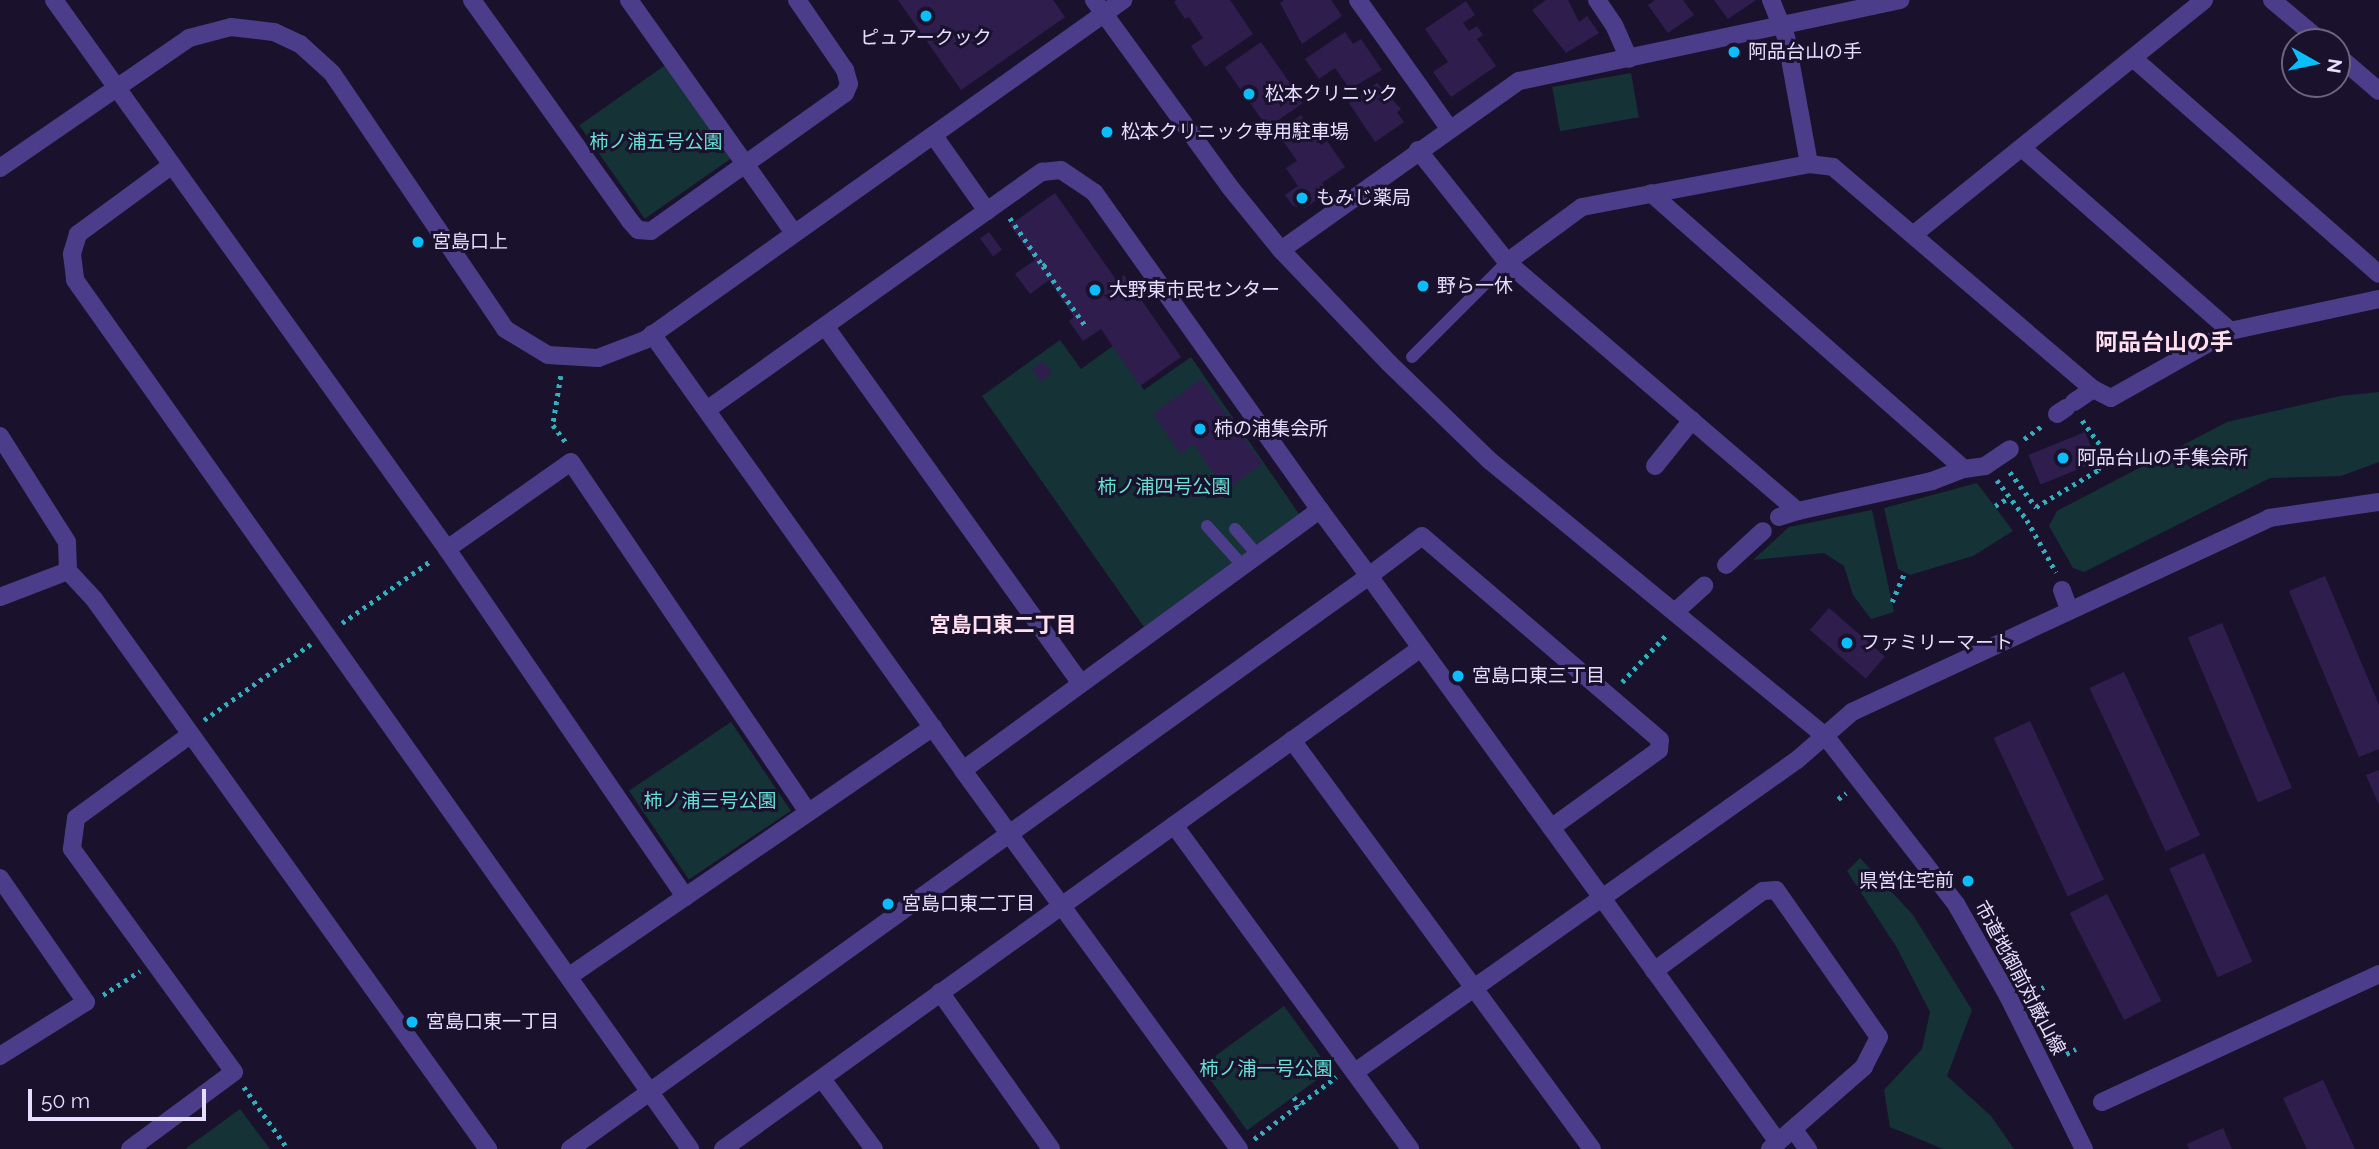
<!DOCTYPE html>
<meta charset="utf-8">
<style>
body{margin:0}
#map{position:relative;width:2379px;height:1149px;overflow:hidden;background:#1a122c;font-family:Raleway,"Noto Sans JP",sans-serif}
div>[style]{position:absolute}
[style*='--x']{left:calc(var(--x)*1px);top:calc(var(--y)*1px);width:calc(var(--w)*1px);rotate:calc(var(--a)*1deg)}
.green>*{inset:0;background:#153236;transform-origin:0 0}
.building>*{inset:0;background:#2f1e4d;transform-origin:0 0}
.path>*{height:4.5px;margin-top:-2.25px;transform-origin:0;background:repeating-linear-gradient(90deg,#32b0be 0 3.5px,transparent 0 8.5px)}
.service>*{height:12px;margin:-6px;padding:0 6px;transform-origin:6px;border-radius:6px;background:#4c3d8a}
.pedestrian>*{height:18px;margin:-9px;padding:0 9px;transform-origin:9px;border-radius:9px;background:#4c3d8a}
.minor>*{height:18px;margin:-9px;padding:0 9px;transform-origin:9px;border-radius:9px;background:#4c3d8a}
.tertiary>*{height:18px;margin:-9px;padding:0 9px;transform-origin:9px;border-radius:9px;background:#4c3d8a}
.dots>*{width:19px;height:19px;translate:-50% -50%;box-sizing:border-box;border:4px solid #1a122c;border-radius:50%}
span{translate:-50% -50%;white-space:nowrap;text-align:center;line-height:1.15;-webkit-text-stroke:6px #1a122c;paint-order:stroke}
.poi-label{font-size:19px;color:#e6ddff}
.left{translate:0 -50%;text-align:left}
.right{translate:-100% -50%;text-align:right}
.park-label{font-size:19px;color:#67e1d6}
.street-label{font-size:19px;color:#e6ddff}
.neighbourhood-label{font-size:21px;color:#ffdfee;font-weight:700}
.quarter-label{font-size:23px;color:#ffdfee;font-weight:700}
.north{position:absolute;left:2281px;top:28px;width:70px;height:70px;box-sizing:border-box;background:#1a122c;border:2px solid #6c6380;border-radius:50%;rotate:99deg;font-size:19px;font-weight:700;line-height:28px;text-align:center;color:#e6ddff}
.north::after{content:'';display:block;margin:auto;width:24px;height:32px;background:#0abefe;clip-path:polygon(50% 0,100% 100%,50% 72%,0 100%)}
.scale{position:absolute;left:28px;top:1089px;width:178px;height:32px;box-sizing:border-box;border:4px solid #e6ddff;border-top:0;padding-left:9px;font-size:21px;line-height:24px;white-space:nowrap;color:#e6ddff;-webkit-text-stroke:5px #1a122c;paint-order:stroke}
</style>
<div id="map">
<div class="green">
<i style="left:667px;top:64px;width:114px;height:107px;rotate:55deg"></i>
<i style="left:1631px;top:73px;width:45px;height:80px;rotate:80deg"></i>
<i style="clip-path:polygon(1060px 340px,1081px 369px,1113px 346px,1144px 390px,1191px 357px,1299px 514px,1144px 627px,982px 396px)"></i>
<i style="clip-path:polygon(2379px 392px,2379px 462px,2341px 476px,2270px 478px,2084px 572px,2073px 568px,2049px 526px,2057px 511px,2227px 422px,2340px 396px)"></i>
<i style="clip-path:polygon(1977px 483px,2013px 531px,1973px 556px,1910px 575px,1898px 569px,1884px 508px)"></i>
<i style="clip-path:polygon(1872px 510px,1894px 612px,1871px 619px,1853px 595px,1844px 566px,1824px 553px,1753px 560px,1789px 527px)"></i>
<i style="left:731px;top:722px;width:107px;height:123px;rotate:56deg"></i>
<i style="clip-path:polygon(1860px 858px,1913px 915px,1972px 1010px,1947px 1076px,1991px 1116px,2014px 1149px,1943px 1149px,1890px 1127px,1884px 1090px,1922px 1049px,1930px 1012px,1897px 948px,1847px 871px)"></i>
<i style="left:1284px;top:1006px;width:79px;height:103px;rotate:54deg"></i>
<i style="clip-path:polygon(240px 1109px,270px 1149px,185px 1149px)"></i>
</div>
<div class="building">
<i style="clip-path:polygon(898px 0,1053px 0,1065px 17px,961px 90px)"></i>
<i style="clip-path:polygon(1177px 0,1230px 0,1253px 34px,1205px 67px,1191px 46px,1203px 38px,1189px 17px,1185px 19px,1174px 2px)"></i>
<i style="clip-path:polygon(1284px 0,1331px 0,1342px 16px,1302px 44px,1280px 3px)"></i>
<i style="clip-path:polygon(1546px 0,1568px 0,1579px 22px,1587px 16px,1599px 33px,1566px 53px,1532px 10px)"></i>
<i style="clip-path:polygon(1655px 0,1683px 0,1694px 15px,1668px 33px,1648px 5px)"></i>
<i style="clip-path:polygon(1714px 0,1756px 0,1728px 19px)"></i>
<i style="clip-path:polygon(1466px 1px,1475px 15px,1463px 23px,1469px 31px,1477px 26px,1483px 35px,1477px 39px,1496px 66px,1451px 97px,1433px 72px,1448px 62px,1425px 29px)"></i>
<i style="clip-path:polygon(1345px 32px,1353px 44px,1361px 39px,1382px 70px,1350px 89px,1335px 68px,1319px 79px,1305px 59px)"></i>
<i style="left:1261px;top:42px;width:74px;height:44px;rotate:55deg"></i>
<i style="clip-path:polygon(1377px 83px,1401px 109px,1397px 112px,1404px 122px,1375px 142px,1349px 103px)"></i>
<i style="clip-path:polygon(1301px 115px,1321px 145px,1327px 141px,1345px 167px,1322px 183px,1328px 192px,1305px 208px,1293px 206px,1285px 195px,1298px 186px,1286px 168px,1297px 161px,1277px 132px)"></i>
<i style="clip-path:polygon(1055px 193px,1117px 281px,1124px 275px,1181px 357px,1140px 386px,1101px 329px,1083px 341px,1069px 321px,1074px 317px,1049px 280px,1030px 294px,1015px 274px,1035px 260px,1010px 225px)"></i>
<i style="left:989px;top:232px;width:22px;height:11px;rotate:54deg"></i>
<i style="left:1043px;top:361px;width:15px;height:14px;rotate:53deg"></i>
<i style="clip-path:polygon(1201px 379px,1262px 464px,1225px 490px,1193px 444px,1180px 454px,1153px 414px)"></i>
<i style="left:2085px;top:432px;width:32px;height:61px;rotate:68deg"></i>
<i style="clip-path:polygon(2325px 576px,2379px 705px,2379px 749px,2359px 757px,2289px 591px)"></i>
<i style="left:1829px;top:608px;width:74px;height:29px;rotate:41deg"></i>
<i style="left:2222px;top:623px;width:179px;height:37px;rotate:67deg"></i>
<i style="left:2124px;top:672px;width:180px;height:38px;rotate:65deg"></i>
<i style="left:2030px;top:721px;width:175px;height:40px;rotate:65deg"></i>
<i style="clip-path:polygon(2379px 770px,2379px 805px,2366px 775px)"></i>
<i style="left:2204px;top:853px;width:119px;height:38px;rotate:66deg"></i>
<i style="left:2107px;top:894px;width:120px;height:42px;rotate:63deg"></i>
<i style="clip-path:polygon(2323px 1080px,2355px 1149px,2307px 1149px,2283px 1098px)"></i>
<i style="clip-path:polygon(2223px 1128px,2232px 1149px,2189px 1149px,2187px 1144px)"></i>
</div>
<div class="path">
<i style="--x:1010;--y:218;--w:58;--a:55.5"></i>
<i style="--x:1043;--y:266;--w:4;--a:-34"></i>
<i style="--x:1043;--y:266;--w:72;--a:54.6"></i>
<i style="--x:561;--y:376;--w:50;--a:99.3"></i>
<i style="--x:553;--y:425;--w:21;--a:53"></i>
<i style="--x:2024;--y:439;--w:24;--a:-36"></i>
<i style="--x:2010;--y:472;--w:44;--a:53.4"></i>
<i style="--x:2036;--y:507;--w:72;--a:-30.8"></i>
<i style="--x:2098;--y:470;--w:20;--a:-72"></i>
<i style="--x:2104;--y:451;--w:41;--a:-126"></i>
<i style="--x:1997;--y:480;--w:50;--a:53.1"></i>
<i style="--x:2027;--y:520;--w:60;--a:60.9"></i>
<i style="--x:1995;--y:506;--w:17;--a:-31"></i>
<i style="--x:1892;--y:602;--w:33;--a:-67"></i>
<i style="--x:342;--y:623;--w:110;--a:-35"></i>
<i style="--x:1622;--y:682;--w:67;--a:-46.8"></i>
<i style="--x:204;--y:720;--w:131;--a:-35.4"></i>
<i style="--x:1838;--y:799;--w:10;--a:-37"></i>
<i style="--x:2034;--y:992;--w:11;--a:-27"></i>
<i style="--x:103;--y:995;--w:44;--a:-33"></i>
<i style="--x:2066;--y:1054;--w:11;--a:-27"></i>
<i style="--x:244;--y:1087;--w:76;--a:54.6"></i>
<i style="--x:1294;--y:1097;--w:10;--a:53"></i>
<i style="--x:1254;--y:1139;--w:103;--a:-37.1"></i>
</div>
<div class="service">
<i style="--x:1412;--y:357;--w:134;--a:-45"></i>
<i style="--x:1207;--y:526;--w:52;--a:48.1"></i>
<i style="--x:1235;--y:529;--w:33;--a:49"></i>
</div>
<div class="pedestrian">
<i style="--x:2074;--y:402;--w:23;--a:-34"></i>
<i style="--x:2057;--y:414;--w:11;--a:-34"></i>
<i style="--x:1964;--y:469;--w:21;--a:-8"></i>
<i style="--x:1985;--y:466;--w:30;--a:-34"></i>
<i style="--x:1779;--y:517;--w:20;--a:-18"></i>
<i style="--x:1726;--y:565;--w:50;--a:-42.6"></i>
<i style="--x:2062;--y:590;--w:20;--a:70"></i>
<i style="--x:1676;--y:611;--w:38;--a:-42"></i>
<i style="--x:2102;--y:1102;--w:305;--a:-24.8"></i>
</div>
<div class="minor">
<i style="--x:54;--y:0;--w:675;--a:54.4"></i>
<i style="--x:447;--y:549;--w:422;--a:55.6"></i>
<i style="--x:472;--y:0;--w:272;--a:54.4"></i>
<i style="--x:630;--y:221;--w:12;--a:48"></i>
<i style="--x:638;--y:230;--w:13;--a:4"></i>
<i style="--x:651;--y:231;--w:238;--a:-35.4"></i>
<i style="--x:845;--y:93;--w:10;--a:-66"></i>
<i style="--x:849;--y:84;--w:15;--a:-106"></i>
<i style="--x:845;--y:70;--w:85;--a:-124.4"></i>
<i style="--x:629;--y:0;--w:286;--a:54.7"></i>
<i style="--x:1358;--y:0;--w:157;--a:54.6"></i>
<i style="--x:1597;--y:0;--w:30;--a:56"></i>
<i style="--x:1614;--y:25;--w:37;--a:66"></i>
<i style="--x:1771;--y:0;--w:40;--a:68"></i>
<i style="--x:1786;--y:37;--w:129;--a:79.7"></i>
<i style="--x:2272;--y:0;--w:65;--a:40"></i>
<i style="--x:2337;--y:55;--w:55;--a:40.6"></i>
<i style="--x:2133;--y:58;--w:327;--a:41.3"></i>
<i style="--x:2022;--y:148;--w:277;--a:41.3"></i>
<i style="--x:1418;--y:150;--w:143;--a:51.5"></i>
<i style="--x:1507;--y:262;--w:383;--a:40.6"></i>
<i style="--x:1798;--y:511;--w:137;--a:-12.6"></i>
<i style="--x:1932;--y:481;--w:34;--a:-21"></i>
<i style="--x:1964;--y:469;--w:417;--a:-138.6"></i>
<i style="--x:172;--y:165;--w:117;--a:143.7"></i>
<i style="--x:78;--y:234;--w:21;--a:107"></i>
<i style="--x:72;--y:254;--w:26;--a:83"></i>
<i style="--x:75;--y:280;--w:1065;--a:54.71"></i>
<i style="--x:1913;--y:235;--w:374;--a:-38.9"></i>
<i style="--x:1281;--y:250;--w:292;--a:-35.4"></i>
<i style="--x:1519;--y:81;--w:390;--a:-12"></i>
<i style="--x:1507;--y:262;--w:93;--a:-36.3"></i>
<i style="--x:1582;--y:207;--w:231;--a:-10.7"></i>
<i style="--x:1809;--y:164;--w:24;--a:7"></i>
<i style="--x:1833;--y:167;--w:342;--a:40.5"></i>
<i style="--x:2093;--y:389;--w:20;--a:27"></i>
<i style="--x:2111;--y:398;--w:137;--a:-29.4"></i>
<i style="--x:2230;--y:331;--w:152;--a:-12.1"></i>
<i style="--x:825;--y:326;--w:439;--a:54.4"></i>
<i style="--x:652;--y:334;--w:536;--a:54.5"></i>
<i style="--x:708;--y:409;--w:410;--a:-35.4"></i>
<i style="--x:1042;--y:172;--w:19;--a:-6"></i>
<i style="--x:1061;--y:170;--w:40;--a:34"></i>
<i style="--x:1094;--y:192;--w:390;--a:54.6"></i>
<i style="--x:1655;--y:466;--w:59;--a:-51.2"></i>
<i style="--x:447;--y:549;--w:151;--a:-35.1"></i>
<i style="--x:571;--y:462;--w:423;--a:55.9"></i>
<i style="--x:1292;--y:740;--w:507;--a:53.74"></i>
<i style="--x:1174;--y:825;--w:401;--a:53.9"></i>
<i style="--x:0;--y:878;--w:151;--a:55.3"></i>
<i style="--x:86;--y:1002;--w:102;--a:147.9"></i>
<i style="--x:1654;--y:971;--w:135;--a:-36.3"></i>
<i style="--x:1763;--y:891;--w:13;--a:-4"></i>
<i style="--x:1776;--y:890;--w:179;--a:55"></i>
<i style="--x:1879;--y:1037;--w:34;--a:117"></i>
<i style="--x:1864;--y:1067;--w:125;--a:138.9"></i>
<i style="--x:571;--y:975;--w:439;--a:-34.4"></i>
<i style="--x:940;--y:992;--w:192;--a:54.7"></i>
<i style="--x:1355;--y:1072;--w:302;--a:-35.2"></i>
<i style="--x:1602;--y:898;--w:301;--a:54.2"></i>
<i style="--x:822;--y:1079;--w:87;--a:53.4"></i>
<i style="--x:1794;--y:1130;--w:24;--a:54"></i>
<i style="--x:130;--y:1149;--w:129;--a:-36.5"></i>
<i style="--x:234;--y:1072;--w:276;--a:-126"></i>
<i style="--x:72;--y:849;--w:16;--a:-83"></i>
<i style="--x:74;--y:833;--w:15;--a:-82"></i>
<i style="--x:76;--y:818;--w:141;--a:-36.1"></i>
<i style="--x:723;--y:1149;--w:859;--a:-35.67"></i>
<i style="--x:1239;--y:1149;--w:469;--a:-126.1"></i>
<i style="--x:963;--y:770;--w:442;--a:-36.1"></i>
<i style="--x:1320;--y:510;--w:82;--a:53.4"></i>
<i style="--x:1369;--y:576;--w:66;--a:-37"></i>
<i style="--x:1422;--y:536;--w:313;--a:40.6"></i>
<i style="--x:1660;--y:740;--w:10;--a:96"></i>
<i style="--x:1659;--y:750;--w:133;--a:144.2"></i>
</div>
<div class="tertiary">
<i style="--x:1094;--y:0;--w:230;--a:54"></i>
<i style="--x:1229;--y:186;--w:82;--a:50.9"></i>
<i style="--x:1281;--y:250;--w:156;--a:46.3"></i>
<i style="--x:1389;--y:363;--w:139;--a:44.1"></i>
<i style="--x:1489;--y:460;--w:436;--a:39.4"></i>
<i style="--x:1826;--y:737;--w:212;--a:52.1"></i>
<i style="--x:1956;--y:904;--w:106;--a:60.5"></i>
<i style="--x:2008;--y:996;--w:171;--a:63.6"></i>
<i style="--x:934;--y:136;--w:92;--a:54.8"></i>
<i style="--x:0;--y:168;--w:229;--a:-34.5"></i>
<i style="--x:189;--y:38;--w:43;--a:-14.7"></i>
<i style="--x:231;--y:27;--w:43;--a:6.6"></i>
<i style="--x:274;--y:32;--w:29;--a:25"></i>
<i style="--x:300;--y:44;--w:43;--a:42.2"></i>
<i style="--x:332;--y:73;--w:309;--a:55.9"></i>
<i style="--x:505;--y:329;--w:50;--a:31.2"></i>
<i style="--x:548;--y:355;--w:50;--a:3.4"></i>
<i style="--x:598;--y:358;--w:50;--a:-21"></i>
<i style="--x:645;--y:340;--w:587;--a:-35.42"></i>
<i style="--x:0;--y:436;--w:125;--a:57.7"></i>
<i style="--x:67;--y:542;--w:29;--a:88"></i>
<i style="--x:68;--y:571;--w:38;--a:47"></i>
<i style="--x:94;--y:599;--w:677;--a:54.38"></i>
<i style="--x:0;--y:597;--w:73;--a:-20.9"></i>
<i style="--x:570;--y:1149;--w:983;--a:-35.65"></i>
<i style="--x:1369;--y:576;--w:397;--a:54.1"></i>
<i style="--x:1602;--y:898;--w:239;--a:-35.3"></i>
<i style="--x:1797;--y:760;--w:73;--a:-41.1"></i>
<i style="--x:1852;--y:712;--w:460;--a:-24.9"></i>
<i style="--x:2269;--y:518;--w:111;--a:-8.3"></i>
</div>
<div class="dots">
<i style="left:926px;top:16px;background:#0abefe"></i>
<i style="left:1734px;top:52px;background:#0abefe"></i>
<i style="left:1249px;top:94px;background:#0abefe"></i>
<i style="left:1107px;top:132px;background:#0abefe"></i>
<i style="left:1302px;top:198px;background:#0abefe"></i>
<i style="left:418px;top:242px;background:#0abefe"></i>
<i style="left:1423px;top:286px;background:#0abefe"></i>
<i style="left:1095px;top:290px;background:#0abefe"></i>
<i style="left:1200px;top:429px;background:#0abefe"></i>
<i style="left:2063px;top:458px;background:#0abefe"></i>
<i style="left:1847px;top:643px;background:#0abefe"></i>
<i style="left:1458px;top:676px;background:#0abefe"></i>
<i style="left:1968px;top:881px;background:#0abefe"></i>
<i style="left:888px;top:904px;background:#0abefe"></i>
<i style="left:412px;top:1022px;background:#0abefe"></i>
</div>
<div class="poi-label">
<span style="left:926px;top:38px">ピュアークック</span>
<span class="left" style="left:1748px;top:52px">阿品台山の手</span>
<span class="left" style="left:1265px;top:94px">松本クリニック</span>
<span class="left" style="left:1121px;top:132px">松本クリニック専用駐車場</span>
<span class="left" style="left:1316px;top:198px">もみじ薬局</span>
<span class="left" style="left:432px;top:242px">宮島口上</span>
<span class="left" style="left:1437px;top:286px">野ら一休</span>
<span class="left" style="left:1109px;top:290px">大野東市民センター</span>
<span class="left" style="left:1214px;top:429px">柿の浦集会所</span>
<span class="left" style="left:2077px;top:458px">阿品台山の手集会所</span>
<span class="left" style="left:1861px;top:643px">ファミリーマート</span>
<span class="left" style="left:1472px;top:676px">宮島口東三丁目</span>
<span class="right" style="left:1954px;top:881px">県営住宅前</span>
<span class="left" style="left:902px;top:904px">宮島口東二丁目</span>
<span class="left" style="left:426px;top:1022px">宮島口東一丁目</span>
</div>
<div class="park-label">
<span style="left:656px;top:142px">柿ノ浦五号公園</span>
<span style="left:1164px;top:487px">柿ノ浦四号公園</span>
<span style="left:710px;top:801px">柿ノ浦三号公園</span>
<span style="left:1266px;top:1069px">柿ノ浦一号公園</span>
</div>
<div class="street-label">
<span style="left:2020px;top:978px;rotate:62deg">市道地御前対厳山線</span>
</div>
<div class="neighbourhood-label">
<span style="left:1003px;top:625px">宮島口東二丁目</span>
</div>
<div class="quarter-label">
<span style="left:2164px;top:342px">阿品台山の手</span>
</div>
<div class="north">N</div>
<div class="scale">50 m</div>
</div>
